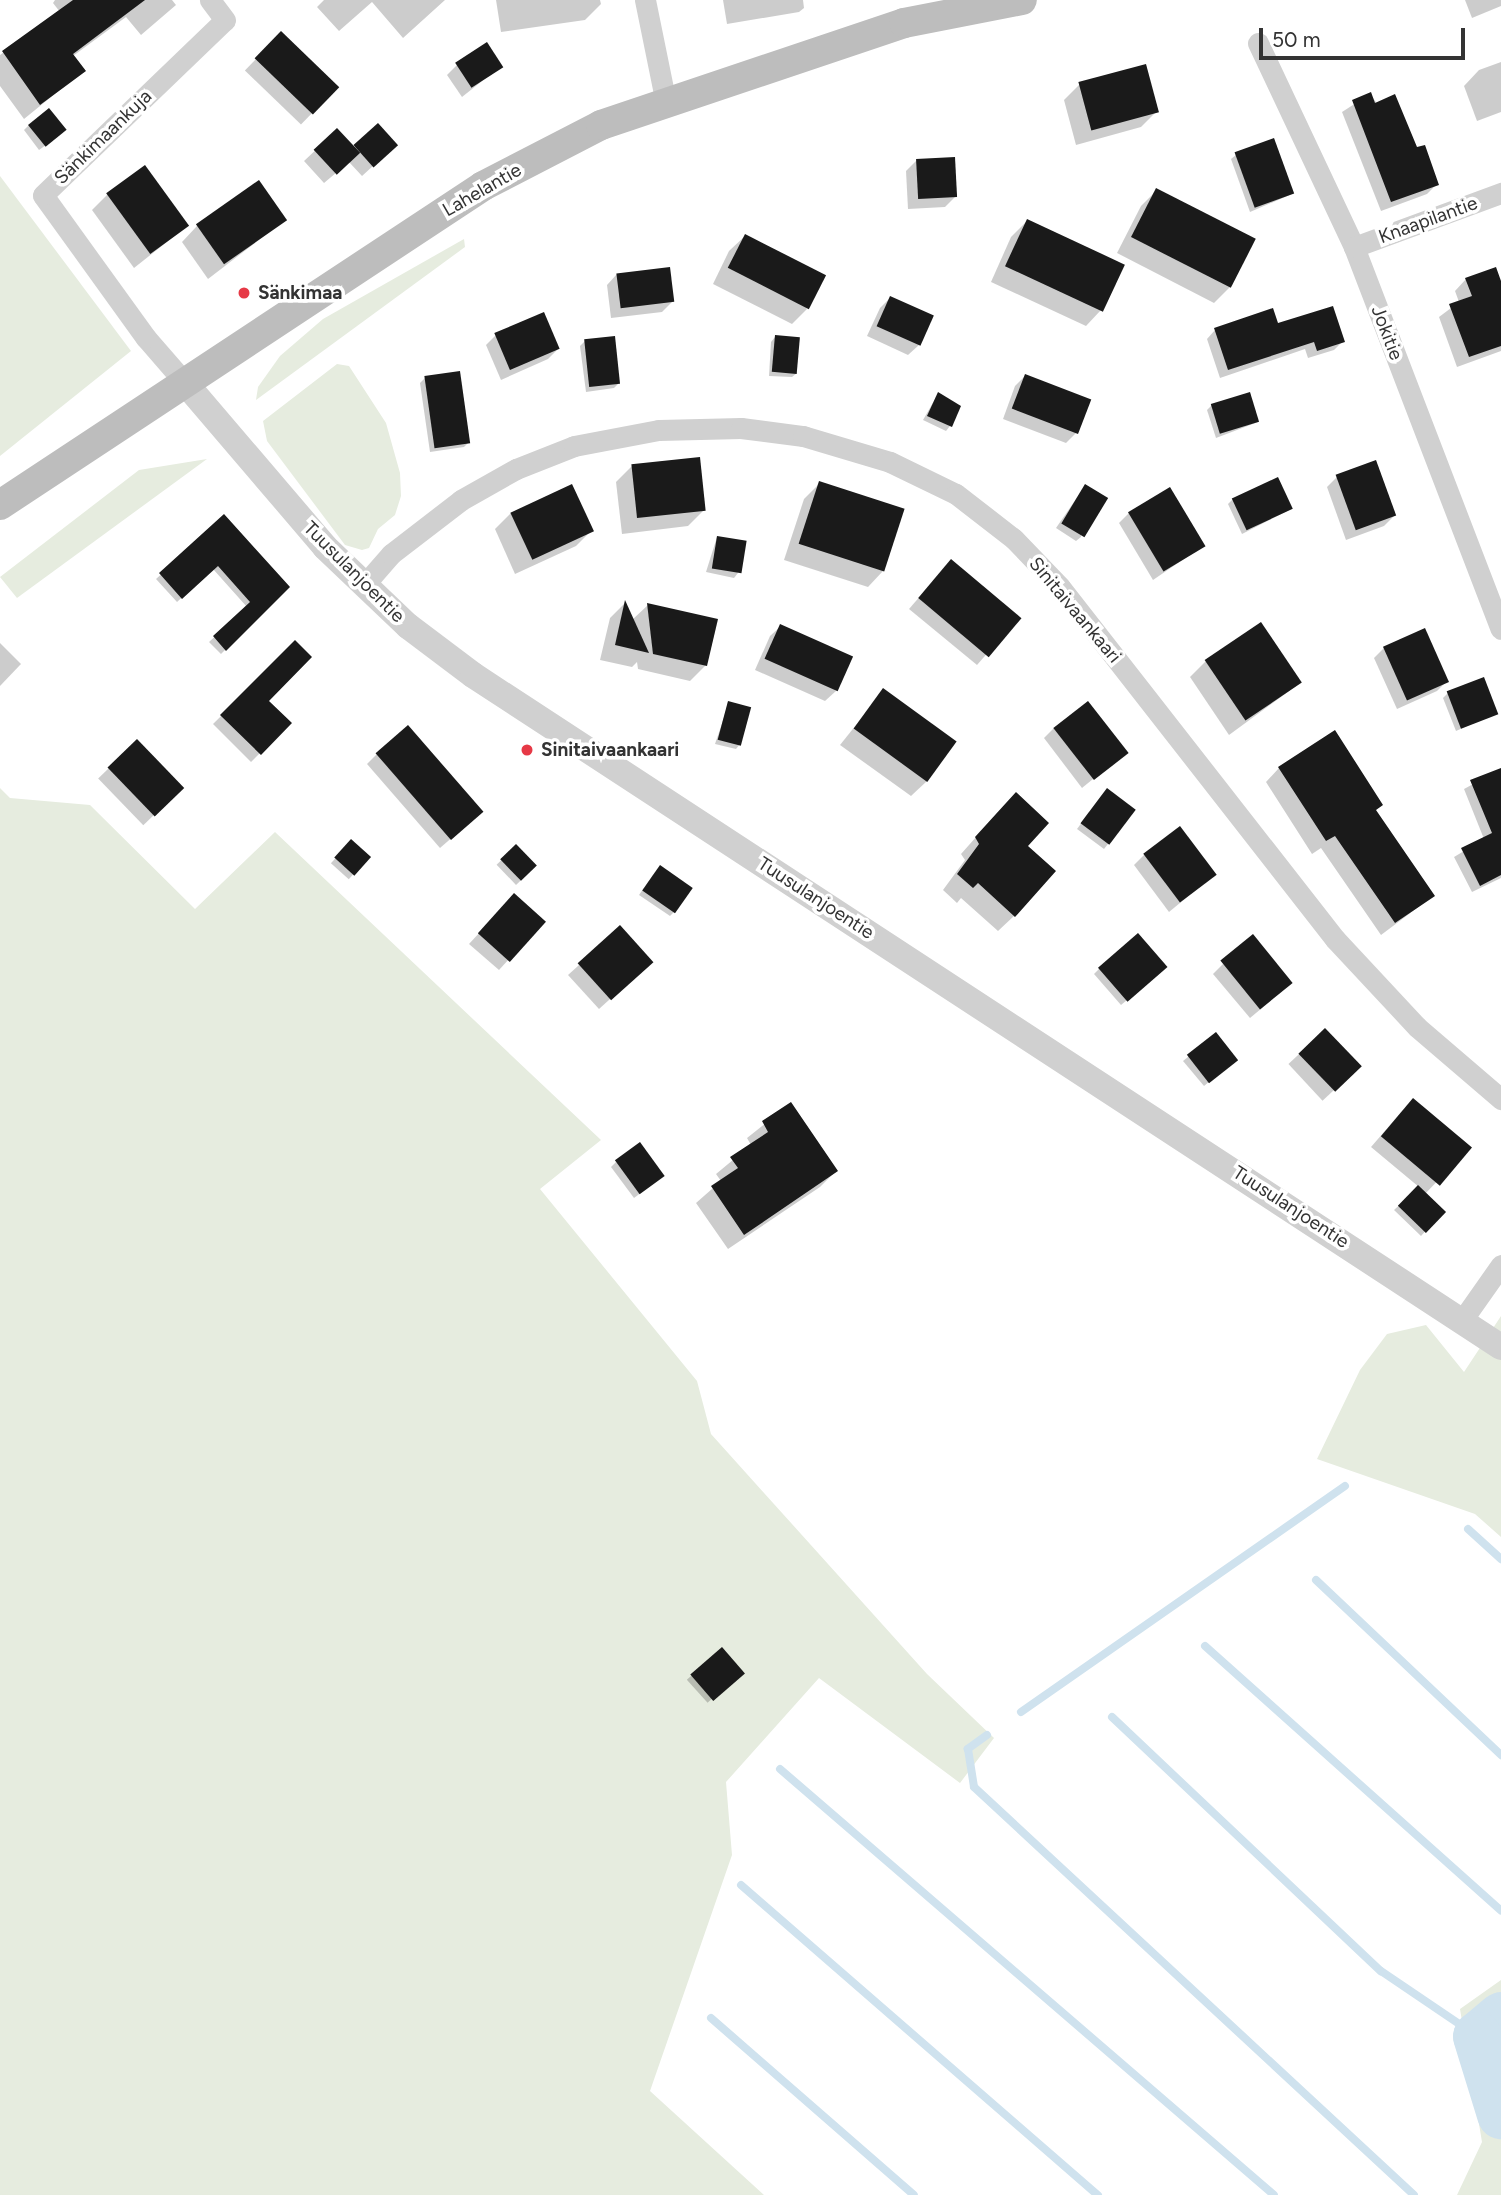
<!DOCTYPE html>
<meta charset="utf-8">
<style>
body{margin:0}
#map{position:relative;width:1501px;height:2195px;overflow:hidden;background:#fff;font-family:Figtree,sans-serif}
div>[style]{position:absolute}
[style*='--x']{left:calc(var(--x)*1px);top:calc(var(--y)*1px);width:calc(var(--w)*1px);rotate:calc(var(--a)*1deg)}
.green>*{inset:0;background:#e6ecdf}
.shadow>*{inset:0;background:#0003;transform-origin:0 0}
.stream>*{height:8px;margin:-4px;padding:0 4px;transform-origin:4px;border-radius:4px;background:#cfe2ee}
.river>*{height:49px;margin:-24.5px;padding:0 24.5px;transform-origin:24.5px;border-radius:24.5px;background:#cfe2ee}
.building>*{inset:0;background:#1a1a1a;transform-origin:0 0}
.minor>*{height:21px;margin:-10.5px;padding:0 10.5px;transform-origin:10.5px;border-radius:10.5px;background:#d0d0d0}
.tertiary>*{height:26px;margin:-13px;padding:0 13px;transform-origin:13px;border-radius:13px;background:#d0d0d0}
.secondary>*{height:30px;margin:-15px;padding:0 15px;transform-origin:15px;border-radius:15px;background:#bdbdbd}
.dots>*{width:19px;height:19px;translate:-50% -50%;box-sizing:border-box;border:4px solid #fff;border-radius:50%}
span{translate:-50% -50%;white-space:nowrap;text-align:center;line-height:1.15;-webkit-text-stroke:7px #fff;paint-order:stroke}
.street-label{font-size:19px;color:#333}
.poi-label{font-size:19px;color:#333;font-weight:700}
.left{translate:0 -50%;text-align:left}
.scale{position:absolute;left:1259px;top:28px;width:206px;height:32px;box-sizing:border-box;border:4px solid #333;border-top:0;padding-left:9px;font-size:21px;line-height:24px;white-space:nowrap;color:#333;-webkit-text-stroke:5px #fff;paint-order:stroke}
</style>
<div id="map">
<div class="green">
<i style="clip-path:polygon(0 176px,131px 351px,0 456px)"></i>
<i style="clip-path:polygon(464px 239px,465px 247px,256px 400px,258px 387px,280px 356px,323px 319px)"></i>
<i style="clip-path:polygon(337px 364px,349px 366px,386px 423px,400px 473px,401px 496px,395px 515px,378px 529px,369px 548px,362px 550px,345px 545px,267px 441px,263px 421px)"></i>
<i style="clip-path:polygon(207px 459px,17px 598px,0 577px,139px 470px)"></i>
<i style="clip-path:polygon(0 788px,10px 798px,90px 805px,195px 909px,275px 832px,601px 1140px,540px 1189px,697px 1381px,711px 1434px,927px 1674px,994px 1738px,960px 1783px,819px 1678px,726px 1782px,732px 1855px,650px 2091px,764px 2195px,0 2195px)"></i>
<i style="clip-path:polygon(1501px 1316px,1501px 1537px,1475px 1514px,1317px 1459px,1360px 1370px,1387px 1334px,1426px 1325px,1464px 1372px)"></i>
<i style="clip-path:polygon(1501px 1980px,1501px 2195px,1457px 2195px,1482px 2142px,1460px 2009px)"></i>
</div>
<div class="shadow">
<i style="clip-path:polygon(55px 0,172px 0,176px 5px,141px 35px,126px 17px,73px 56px,83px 71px,24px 119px,0 86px,0 55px,60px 12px,53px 3px)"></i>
<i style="clip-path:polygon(324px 0,445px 0,403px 38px,372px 2px,339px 31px,317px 7px)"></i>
<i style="clip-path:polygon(496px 0,600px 0,601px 4px,585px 20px,501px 32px)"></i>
<i style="clip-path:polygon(723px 0,803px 0,804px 8px,799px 12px,727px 24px)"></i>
<i style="clip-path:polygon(1465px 0,1501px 0,1501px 6px,1472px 18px)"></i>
<i style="left:281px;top:33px;width:78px;height:52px;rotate:44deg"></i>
<i style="clip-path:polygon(1501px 62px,1501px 112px,1477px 121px,1464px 86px,1479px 70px)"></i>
<i style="clip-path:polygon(457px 65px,501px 66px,462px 97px,447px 75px)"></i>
<i style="clip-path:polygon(1080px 84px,1157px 111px,1141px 127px,1076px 145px,1064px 100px)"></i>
<i style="clip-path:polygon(1370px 94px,1437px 184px,1427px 194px,1381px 211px,1342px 112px)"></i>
<i style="clip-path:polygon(28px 126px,60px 135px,39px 150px,24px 130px)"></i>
<i style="clip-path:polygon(378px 126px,385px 155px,362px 176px,349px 162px,324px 183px,304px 161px,337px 130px,353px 148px)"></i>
<i style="clip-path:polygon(1236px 155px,1292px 194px,1250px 212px,1231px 159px)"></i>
<i style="clip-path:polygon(916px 161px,955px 197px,945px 207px,908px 209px,906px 171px)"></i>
<i style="clip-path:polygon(1157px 190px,1230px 287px,1214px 303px,1117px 253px,1141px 206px)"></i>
<i style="clip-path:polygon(108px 194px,187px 226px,134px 268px,92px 210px)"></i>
<i style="clip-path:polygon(285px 220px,208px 279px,182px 242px,197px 226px)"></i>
<i style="clip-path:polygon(1027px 221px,1101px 310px,1086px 326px,991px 282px,1011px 237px)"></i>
<i style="clip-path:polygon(745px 236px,807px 309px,792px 324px,713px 284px,729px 251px)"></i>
<i style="clip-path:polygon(617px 274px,672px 302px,662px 312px,611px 318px,607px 285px)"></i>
<i style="clip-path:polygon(1466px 279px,1501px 286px,1501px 351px,1457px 367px,1439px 317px,1459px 302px,1455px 291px)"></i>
<i style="clip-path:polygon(890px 298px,919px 345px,908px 355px,867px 336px,880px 308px)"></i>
<i style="clip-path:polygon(1277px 326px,1343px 341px,1334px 350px,1308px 358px,1305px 349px,1220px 378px,1207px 339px,1215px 330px)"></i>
<i style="clip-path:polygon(496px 335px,558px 349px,548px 359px,501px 380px,486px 345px)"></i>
<i style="clip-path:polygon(775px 337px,797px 373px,792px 377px,769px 376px,771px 342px)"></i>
<i style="clip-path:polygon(585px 341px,618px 384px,614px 388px,586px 392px,580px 346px)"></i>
<i style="clip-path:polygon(1025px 376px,1076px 433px,1066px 443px,1003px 419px,1015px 386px)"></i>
<i style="clip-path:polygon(425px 378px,468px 443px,464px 447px,430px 452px,420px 383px)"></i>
<i style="clip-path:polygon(938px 394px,950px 426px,946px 431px,923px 420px)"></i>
<i style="clip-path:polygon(1212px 405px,1258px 422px,1216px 438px,1207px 410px)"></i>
<i style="clip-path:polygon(632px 466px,704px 510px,688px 526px,622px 534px,616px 482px)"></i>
<i style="clip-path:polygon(1337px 477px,1394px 516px,1384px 526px,1346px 540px,1327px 487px)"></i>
<i style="clip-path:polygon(820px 483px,883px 571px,868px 587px,784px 560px,804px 499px)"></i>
<i style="clip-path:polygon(1085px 486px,1081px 537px,1076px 541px,1056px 528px)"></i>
<i style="clip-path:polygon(1233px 499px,1291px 509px,1242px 534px,1228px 504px)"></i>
<i style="clip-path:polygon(511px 513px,592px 530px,576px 546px,515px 574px,495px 529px)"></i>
<i style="clip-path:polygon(1129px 513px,1203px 546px,1153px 580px,1119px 523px)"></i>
<i style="clip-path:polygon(224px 517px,288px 587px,221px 654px,209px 642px,247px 607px,213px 569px,177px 602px,156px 579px)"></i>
<i style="clip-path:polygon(717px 537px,738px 573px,734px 578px,706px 572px)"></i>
<i style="clip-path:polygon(941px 572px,1018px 618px,977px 665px,909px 609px)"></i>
<i style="clip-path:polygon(625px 603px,632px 620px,648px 605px,706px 665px,690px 681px,638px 669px,637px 662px,632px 667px,600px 660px,610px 618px)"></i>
<i style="clip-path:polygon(781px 626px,836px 691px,825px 701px,755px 670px,770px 636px)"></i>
<i style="clip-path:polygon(0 643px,21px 664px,0 686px)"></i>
<i style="clip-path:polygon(295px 643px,267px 701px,290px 723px,251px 762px,213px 724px)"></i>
<i style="clip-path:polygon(1384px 648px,1447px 681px,1437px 691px,1397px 709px,1374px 658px)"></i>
<i style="clip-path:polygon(1206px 661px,1300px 683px,1229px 735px,1190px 677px)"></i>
<i style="clip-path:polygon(884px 690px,927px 781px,911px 796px,840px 745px)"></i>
<i style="clip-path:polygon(1448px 693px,1496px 713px,1456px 731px,1443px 698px)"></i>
<i style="clip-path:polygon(729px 703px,740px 744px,736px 749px,715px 744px)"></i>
<i style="clip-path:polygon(1054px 728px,1125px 753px,1082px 788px,1044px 738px)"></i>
<i style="left:137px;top:741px;width:65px;height:54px;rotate:46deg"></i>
<i style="clip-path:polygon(377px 754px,470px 822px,440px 848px,367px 764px)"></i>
<i style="clip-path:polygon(1279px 768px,1375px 811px,1433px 896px,1381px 935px,1321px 848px,1312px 854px,1266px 782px)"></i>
<i style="clip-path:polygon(1501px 769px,1501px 878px,1472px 892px,1454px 857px,1484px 839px,1464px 789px)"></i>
<i style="clip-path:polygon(1102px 795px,1134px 811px,1104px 849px,1077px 829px)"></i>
<i style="clip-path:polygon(1000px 810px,1014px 916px,998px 931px,961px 898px,957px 903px,943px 890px,965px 860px,961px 854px)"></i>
<i style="left:351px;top:841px;width:24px;height:30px;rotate:42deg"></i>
<i style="left:516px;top:846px;width:28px;height:27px;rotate:46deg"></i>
<i style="clip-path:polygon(1144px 855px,1214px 875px,1169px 912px,1134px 865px)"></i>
<i style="clip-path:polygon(655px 872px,674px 912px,670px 916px,639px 895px)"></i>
<i style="clip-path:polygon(504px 906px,543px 922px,499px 970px,469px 944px)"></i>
<i style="clip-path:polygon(620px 928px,640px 972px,599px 1009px,568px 975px)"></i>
<i style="clip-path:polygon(1223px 964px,1280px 993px,1250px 1018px,1213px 974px)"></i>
<i style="clip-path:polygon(1099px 969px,1161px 972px,1121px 1005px,1094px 974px)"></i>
<i style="left:1325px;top:1030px;width:50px;height:50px;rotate:47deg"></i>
<i style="clip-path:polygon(1215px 1035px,1231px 1064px,1204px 1086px,1183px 1061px)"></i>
<i style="clip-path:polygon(790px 1104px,836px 1171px,820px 1187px,728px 1249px,696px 1203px,721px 1181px,716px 1174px,751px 1145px,747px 1138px)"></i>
<i style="clip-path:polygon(1403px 1110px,1469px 1148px,1425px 1194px,1443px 1212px,1421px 1236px,1394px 1210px,1419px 1187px,1371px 1147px)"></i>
<i style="clip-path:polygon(616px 1162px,658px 1180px,634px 1198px,611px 1167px)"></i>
<i style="left:721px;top:1649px;width:31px;height:46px;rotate:48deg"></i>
</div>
<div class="stream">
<i style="--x:1468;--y:1529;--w:45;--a:42.3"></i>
<i style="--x:1316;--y:1580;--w:255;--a:43.4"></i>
<i style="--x:1205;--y:1646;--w:397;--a:41.8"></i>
<i style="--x:1021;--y:1712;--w:395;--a:-34.9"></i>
<i style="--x:1112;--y:1717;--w:370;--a:43.4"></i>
<i style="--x:1381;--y:1971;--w:116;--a:34.1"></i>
<i style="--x:987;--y:1735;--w:24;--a:144"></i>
<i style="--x:968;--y:1749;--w:38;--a:81"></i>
<i style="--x:974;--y:1787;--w:600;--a:42.84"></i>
<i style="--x:780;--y:1769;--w:652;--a:40.77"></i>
<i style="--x:741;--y:1885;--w:473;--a:41"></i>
<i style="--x:711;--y:2018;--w:269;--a:41.1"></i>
</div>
<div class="river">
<i style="--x:1501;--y:2016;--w:31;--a:140"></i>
<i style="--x:1477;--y:2036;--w:82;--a:72.9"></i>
</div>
<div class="building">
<i style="clip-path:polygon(73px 0,145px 0,73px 54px,86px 71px,40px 105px,2px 51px)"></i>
<i style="left:281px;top:31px;width:81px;height:38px;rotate:44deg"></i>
<i style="left:487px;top:42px;width:30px;height:38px;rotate:57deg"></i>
<i style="left:1146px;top:64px;width:50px;height:70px;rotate:75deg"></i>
<i style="clip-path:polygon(1371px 92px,1375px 103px,1395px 94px,1417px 147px,1425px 145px,1439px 185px,1391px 202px,1352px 100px)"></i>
<i style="left:49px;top:108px;width:28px;height:27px;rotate:51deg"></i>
<i style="left:378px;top:123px;width:30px;height:33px;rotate:48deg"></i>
<i style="left:337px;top:128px;width:34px;height:32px;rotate:47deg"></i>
<i style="left:1274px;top:138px;width:59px;height:42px;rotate:70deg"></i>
<i style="left:955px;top:157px;width:40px;height:39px;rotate:87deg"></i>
<i style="left:145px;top:165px;width:75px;height:48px;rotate:54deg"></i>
<i style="left:259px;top:180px;width:49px;height:77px;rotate:55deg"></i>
<i style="left:1156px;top:188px;width:112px;height:55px;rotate:27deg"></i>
<i style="left:1027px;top:219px;width:108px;height:52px;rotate:25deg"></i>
<i style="left:745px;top:234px;width:91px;height:38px;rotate:27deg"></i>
<i style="left:670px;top:267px;width:35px;height:54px;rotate:83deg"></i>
<i style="clip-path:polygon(1496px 267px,1501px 281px,1501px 346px,1469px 357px,1449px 304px,1472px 296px,1465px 278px)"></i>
<i style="left:890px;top:296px;width:48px;height:33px;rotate:24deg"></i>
<i style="clip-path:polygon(1333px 306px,1345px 342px,1317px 351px,1314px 342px,1228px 370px,1214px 328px,1273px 308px,1278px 323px)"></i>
<i style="left:544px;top:312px;width:40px;height:54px;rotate:67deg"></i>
<i style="left:775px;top:335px;width:25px;height:37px;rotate:5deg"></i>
<i style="left:615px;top:336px;width:48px;height:31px;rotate:84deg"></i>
<i style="left:460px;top:371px;width:73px;height:36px;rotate:82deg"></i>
<i style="left:1025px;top:374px;width:71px;height:37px;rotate:21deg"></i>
<i style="clip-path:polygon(938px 392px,961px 406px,952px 427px,927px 416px)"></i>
<i style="left:1250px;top:392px;width:31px;height:41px;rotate:73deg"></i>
<i style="left:700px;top:457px;width:54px;height:69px;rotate:84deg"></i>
<i style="left:1376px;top:460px;width:59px;height:43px;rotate:70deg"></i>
<i style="left:1278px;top:477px;width:35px;height:51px;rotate:65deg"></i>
<i style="left:819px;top:481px;width:90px;height:66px;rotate:18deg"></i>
<i style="left:572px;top:484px;width:52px;height:68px;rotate:65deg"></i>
<i style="left:1085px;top:484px;width:27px;height:46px;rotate:31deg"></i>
<i style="left:1170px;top:487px;width:69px;height:49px;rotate:59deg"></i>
<i style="clip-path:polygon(224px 514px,290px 587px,226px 651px,213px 636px,250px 602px,218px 566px,182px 599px,159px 573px)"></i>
<i style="left:717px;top:536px;width:30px;height:33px;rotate:9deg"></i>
<i style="left:951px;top:559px;width:92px;height:51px;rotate:40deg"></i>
<i style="clip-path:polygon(625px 600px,649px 653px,615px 645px)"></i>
<i style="clip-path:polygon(647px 603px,718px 619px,707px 666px,653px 654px)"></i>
<i style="left:1261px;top:622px;width:73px;height:68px;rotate:56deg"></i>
<i style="left:780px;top:624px;width:80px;height:38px;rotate:24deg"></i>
<i style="left:1425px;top:628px;width:59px;height:46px;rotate:66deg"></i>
<i style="clip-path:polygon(295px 640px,312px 657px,269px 701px,292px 723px,261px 755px,220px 715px)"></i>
<i style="left:1484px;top:677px;width:40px;height:40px;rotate:69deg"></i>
<i style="left:883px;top:688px;width:91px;height:50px;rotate:36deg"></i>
<i style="left:728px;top:701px;width:24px;height:40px;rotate:15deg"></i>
<i style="left:1088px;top:701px;width:66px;height:44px;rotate:52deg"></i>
<i style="left:408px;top:725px;width:115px;height:43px;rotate:49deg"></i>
<i style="clip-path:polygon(1335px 730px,1383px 805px,1376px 810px,1435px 896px,1395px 923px,1335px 836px,1326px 841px,1278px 767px)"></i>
<i style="left:137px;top:739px;width:68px;height:41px;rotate:46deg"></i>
<i style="clip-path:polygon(1501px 768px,1501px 875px,1480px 886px,1461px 848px,1492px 833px,1470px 780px)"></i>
<i style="left:1107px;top:788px;width:36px;height:44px;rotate:37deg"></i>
<i style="clip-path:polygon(1016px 792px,1049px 823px,1028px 846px,1056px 871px,1015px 917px,978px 883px,973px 888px,957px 874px,979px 844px,975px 837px)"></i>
<i style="left:1180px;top:826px;width:61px;height:46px;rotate:53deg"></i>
<i style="left:351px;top:839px;width:27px;height:25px;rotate:42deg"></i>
<i style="left:516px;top:844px;width:30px;height:22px;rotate:46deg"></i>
<i style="left:660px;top:865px;width:40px;height:31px;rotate:35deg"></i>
<i style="left:514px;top:893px;width:43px;height:54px;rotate:42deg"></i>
<i style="left:620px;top:925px;width:50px;height:57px;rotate:48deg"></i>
<i style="left:1138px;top:933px;width:45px;height:53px;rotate:49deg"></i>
<i style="left:1253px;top:934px;width:63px;height:42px;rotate:51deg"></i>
<i style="left:1325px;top:1028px;width:53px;height:37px;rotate:46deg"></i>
<i style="left:1216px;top:1032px;width:36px;height:37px;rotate:52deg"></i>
<i style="left:1413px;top:1098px;width:77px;height:50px;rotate:40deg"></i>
<i style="clip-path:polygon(791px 1102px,838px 1171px,744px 1235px,711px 1186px,738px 1168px,730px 1157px,768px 1132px,762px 1121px)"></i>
<i style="left:640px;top:1142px;width:42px;height:31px;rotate:54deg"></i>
<i style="left:1418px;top:1185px;width:39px;height:29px;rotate:44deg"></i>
<i style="left:722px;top:1647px;width:35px;height:42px;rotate:49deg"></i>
</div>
<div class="minor">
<i style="--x:645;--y:0;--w:105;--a:78.5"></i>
<i style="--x:1258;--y:43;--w:225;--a:64.8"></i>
<i style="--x:1354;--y:247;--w:409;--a:69"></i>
<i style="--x:1354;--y:247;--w:157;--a:-20.2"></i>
<i style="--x:186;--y:384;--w:61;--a:-131"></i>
<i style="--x:146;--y:338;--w:176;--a:-125.8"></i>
<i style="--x:43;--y:195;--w:252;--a:-43.9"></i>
<i style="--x:225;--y:20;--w:25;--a:-127"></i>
<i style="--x:364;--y:585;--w:41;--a:-48.9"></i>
<i style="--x:391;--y:554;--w:88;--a:-37.6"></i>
<i style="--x:461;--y:500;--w:63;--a:-29.4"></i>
<i style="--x:516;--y:469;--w:62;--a:-21.6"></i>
<i style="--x:574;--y:446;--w:86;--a:-10.7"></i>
<i style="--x:659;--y:430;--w:82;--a:-1.4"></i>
<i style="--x:741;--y:428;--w:63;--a:7.4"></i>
<i style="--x:803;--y:436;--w:91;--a:16.6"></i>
<i style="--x:890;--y:462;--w:73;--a:25.9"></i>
<i style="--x:956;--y:494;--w:73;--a:37.8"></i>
<i style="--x:1014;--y:539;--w:66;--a:46.2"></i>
<i style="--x:1060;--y:587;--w:447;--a:52"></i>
<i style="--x:1335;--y:939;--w:120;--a:47"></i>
<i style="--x:1417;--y:1027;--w:111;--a:40.6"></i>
<i style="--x:1463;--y:1319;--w:66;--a:-54.9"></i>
</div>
<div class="tertiary">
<i style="--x:186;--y:384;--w:214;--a:49.5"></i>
<i style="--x:325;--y:547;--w:115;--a:43.6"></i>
<i style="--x:408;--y:626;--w:81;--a:37"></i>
<i style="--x:473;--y:675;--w:1228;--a:33.17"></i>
</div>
<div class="secondary">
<i style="--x:0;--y:505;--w:579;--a:-33.44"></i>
<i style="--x:483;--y:186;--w:133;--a:-27.3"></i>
<i style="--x:601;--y:125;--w:320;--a:-18.6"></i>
<i style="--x:904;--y:23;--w:120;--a:-11"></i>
</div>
<div class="dots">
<i style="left:244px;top:293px;background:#e63946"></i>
<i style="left:527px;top:750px;background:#e63946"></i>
</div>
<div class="street-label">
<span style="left:103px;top:137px;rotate:-44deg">Sänkimaankuja</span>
<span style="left:482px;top:190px;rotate:-30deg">Lahelantie</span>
<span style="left:1428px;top:220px;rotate:-20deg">Knaapilantie</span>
<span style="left:1387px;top:333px;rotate:69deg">Jokitie</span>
<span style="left:354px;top:572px;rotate:45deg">Tuusulanjoentie</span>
<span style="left:1075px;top:610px;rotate:50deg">Sinitaivaankaari</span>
<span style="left:816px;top:898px;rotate:33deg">Tuusulanjoentie</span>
<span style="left:1291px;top:1207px;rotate:33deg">Tuusulanjoentie</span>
</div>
<div class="poi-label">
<span class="left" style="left:258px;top:293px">Sänkimaa</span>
<span class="left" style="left:541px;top:750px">Sinitaivaankaari</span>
</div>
<div class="scale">50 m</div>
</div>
